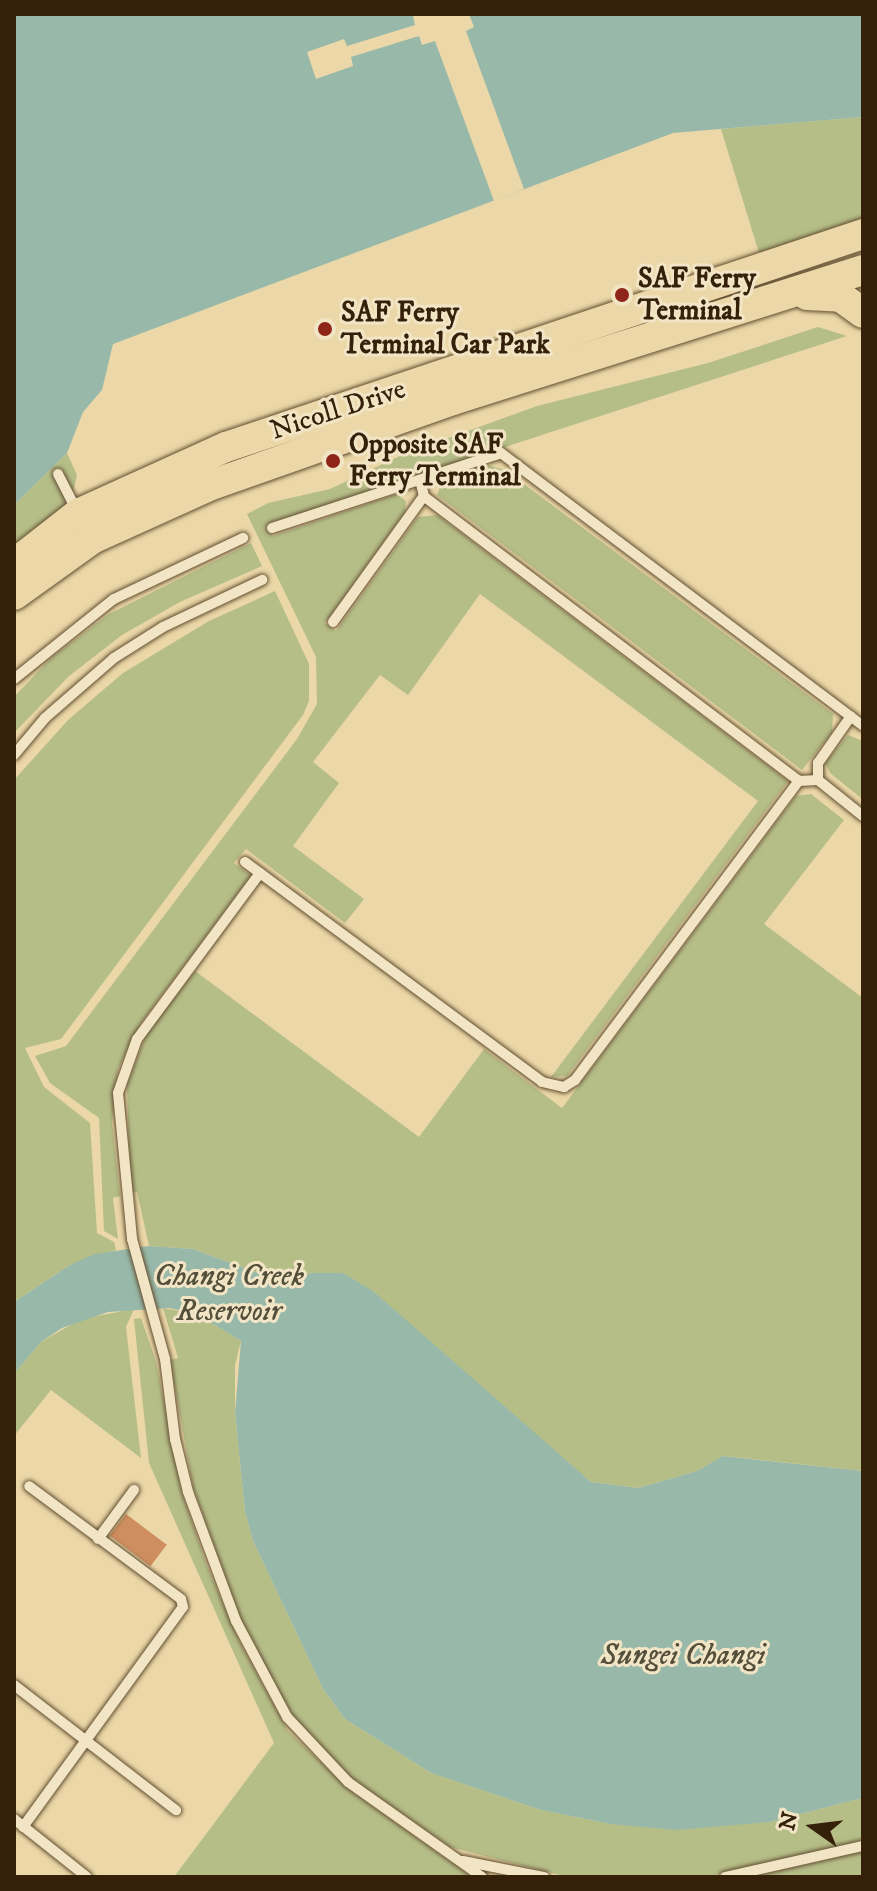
<!DOCTYPE html>
<style>
body{margin:0}
#map{position:relative;width:877px;height:1891px;overflow:hidden;background:#ebd7a7;font-family:"IM FELL DW Pica",serif}
div>[style]{position:absolute}
[style*='--x']{left:calc(var(--x)*1px);top:calc(var(--y)*1px);width:calc(var(--w)*1px);rotate:calc(var(--a)*1deg)}
.green>*{inset:0;background:#b6be88}
.water>*{inset:0;background:#98b9a9}
.pier>*{inset:0;background:#ebd7a7}
.building>*{inset:0;background:#cf8e5f;transform-origin:0 0}
.roads{filter:drop-shadow(0 0 2px #624e31) drop-shadow(0 0 2px #624e31)}
.service>*{height:10px;margin:-5px;padding:0 5px;transform-origin:5px;border-radius:5px;background:#f2e5c6}
.primary>*{height:30px;margin:-15px;padding:0 15px;transform-origin:15px;border-radius:15px;background:#ebd7a7}
.dots>*{width:22px;height:22px;translate:-50% -50%;box-sizing:border-box;border:4px solid #f2e5c6;border-radius:50%}
span{translate:-50% -50%;white-space:nowrap;text-align:center;line-height:1.15;-webkit-text-stroke:6px #f2e5c6;paint-order:stroke}
.poi-label{font-size:28px;color:#35210a;font-weight:700}
.left{translate:0 -50%;text-align:left}
.street-label{font-size:28px;color:#35210a}
.water-label{font-size:30px;color:#534f3a;font-style:italic}
.frame{position:absolute;inset:0;border:16px solid #35210a;pointer-events:none}
.north{position:absolute;left:773px;top:1787px;width:80px;height:80px;-webkit-text-stroke:6px #f2e5c6;paint-order:stroke;rotate:284deg;font-size:22px;font-weight:700;line-height:32px;text-align:center;color:#35210a}
.north::after{content:'';display:block;margin:auto;width:28px;height:36px;background:#35210a;clip-path:polygon(50% 0,100% 100%,50% 72%,0 100%)}
</style>
<div id="map">
<div class="green">
<i style="clip-path:polygon(863px 117px,863px 219px,759px 253px,721px 129px)"></i>
<i style="clip-path:polygon(818px 327px,847px 336px,268px 524px,273px 536px,397px 494px,406px 501px,405px 512px,325px 623px,336px 631px,418px 517px,437px 515px,788px 781px,567px 1076px,551px 1077px,758px 801px,480px 594px,408px 695px,380px 675px,313px 762px,339px 783px,293px 846px,364px 899px,345px 923px,246px 849px,234px 863px,251px 876px,140px 1024px,118px 1069px,112px 1123px,120px 1196px,113px 1198px,118px 1239px,104px 1231px,99px 1118px,50px 1083px,35px 1056px,66px 1046px,297px 739px,317px 704px,316px 657px,247px 514px,268px 503px,330px 489px,404px 454px,537px 406px,708px 363px)"></i>
<i style="clip-path:polygon(67px 453px,77px 475px,67px 517px,14px 557px,14px 505px)"></i>
<i style="clip-path:polygon(484px 464px,505px 470px,833px 714px,832px 732px,802px 770px,437px 495px,444px 477px)"></i>
<i style="clip-path:polygon(251px 543px,262px 566px,180px 602px,122px 635px,68px 677px,14px 733px,14px 697px,51px 658px,109px 614px)"></i>
<i style="clip-path:polygon(275px 591px,309px 664px,309px 701px,303px 715px,61px 1039px,25px 1048px,44px 1087px,90px 1123px,97px 1233px,114px 1242px,116px 1250px,70px 1265px,14px 1302px,14px 780px,68px 720px,123px 673px,209px 621px)"></i>
<i style="clip-path:polygon(848px 735px,863px 741px,861px 798px,830px 773px,825px 763px)"></i>
<i style="clip-path:polygon(811px 794px,844px 820px,764px 924px,863px 998px,863px 1471px,724px 1456px,697px 1471px,638px 1488px,591px 1482px,343px 1273px,312px 1273px,282px 1282px,193px 1249px,149px 1246px,137px 1192px,130px 1193px,127px 1085px,146px 1035px,195px 971px,419px 1137px,484px 1049px,562px 1108px,796px 796px)"></i>
<i style="clip-path:polygon(163px 1308px,197px 1314px,241px 1341px,235px 1365px,235px 1413px,245px 1512px,253px 1541px,323px 1689px,345px 1719px,431px 1773px,541px 1810px,610px 1824px,769px 1822px,863px 1798px,863px 1841px,707px 1877px,567px 1877px,450px 1847px,354px 1780px,314px 1745px,291px 1714px,240px 1618px,193px 1487px,170px 1360px,178px 1358px)"></i>
<i style="clip-path:polygon(134px 1309px,126px 1327px,141px 1458px,51px 1390px,14px 1436px,14px 1374px,41px 1342px,81px 1319px)"></i>
<i style="clip-path:polygon(141px 1318px,156px 1361px,182px 1494px,207px 1566px,238px 1639px,288px 1731px,351px 1791px,472px 1877px,174px 1877px,274px 1743px,149px 1463px,134px 1319px)"></i>
<i style="clip-path:polygon(863px 1851px,863px 1877px,750px 1877px,769px 1873px)"></i>
</div>
<div class="water">
<i style="clip-path:polygon(14px 14px,863px 14px,863px 117px,673px 133px,113px 344px,102px 390px,83px 412px,67px 453px,14px 505px)"></i>
<i style="clip-path:polygon(149px 1246px,193px 1249px,282px 1282px,312px 1273px,343px 1273px,373px 1291px,591px 1482px,638px 1488px,697px 1471px,723px 1456px,863px 1471px,863px 1798px,769px 1822px,677px 1830px,610px 1824px,541px 1810px,431px 1773px,345px 1719px,323px 1689px,253px 1541px,245px 1512px,235px 1413px,241px 1341px,197px 1314px,169px 1308px,108px 1312px,62px 1328px,41px 1342px,14px 1374px,14px 1302px,70px 1265px,94px 1254px)"></i>
</div>
<div class="pier">
<i style="clip-path:polygon(420px 14px,469px 14px,474px 27px,466px 31px,524px 189px,494px 201px,435px 41px,422px 45px,419px 36px,351px 57px,353px 66px,316px 79px,307px 52px,344px 39px,347px 46px,415px 25px,413px 16px)"></i>
</div>
<div class="building">
<i style="left:126px;top:1514px;width:51px;height:27px;rotate:37deg"></i>
</div>
<div class="roads">
<div class="service">
<i style="--x:58;--y:474;--w:44;--a:62.9"></i>
<i style="--x:272;--y:528;--w:241;--a:-18.1"></i>
<i style="--x:501;--y:453;--w:453;--a:37"></i>
<i style="--x:333;--y:622;--w:155;--a:-54.2"></i>
<i style="--x:14;--y:679;--w:128;--a:-38.7"></i>
<i style="--x:114;--y:599;--w:143;--a:-25.3"></i>
<i style="--x:14;--y:755;--w:48;--a:-50"></i>
<i style="--x:45;--y:718;--w:91;--a:-41"></i>
<i style="--x:114;--y:658;--w:58;--a:-32.3"></i>
<i style="--x:163;--y:627;--w:110;--a:-25.4"></i>
<i style="--x:818;--y:780;--w:58;--a:38.7"></i>
<i style="--x:799;--y:781;--w:19;--a:-3"></i>
<i style="--x:818;--y:780;--w:17;--a:-90"></i>
<i style="--x:818;--y:763;--w:57;--a:-54.9"></i>
<i style="--x:245;--y:862;--w:370;--a:36.5"></i>
<i style="--x:542;--y:1082;--w:23;--a:13"></i>
<i style="--x:564;--y:1087;--w:13;--a:-32"></i>
<i style="--x:575;--y:1080;--w:374;--a:-53.2"></i>
<i style="--x:799;--y:781;--w:471;--a:-142.8"></i>
<i style="--x:424;--y:496;--w:16;--a:-104"></i>
<i style="--x:260;--y:873;--w:207;--a:126.5"></i>
<i style="--x:137;--y:1039;--w:57;--a:109.4"></i>
<i style="--x:118;--y:1093;--w:147;--a:84.5"></i>
<i style="--x:132;--y:1239;--w:124;--a:74.6"></i>
<i style="--x:165;--y:1359;--w:81;--a:82.9"></i>
<i style="--x:175;--y:1439;--w:55;--a:76.2"></i>
<i style="--x:188;--y:1492;--w:138;--a:69.6"></i>
<i style="--x:236;--y:1621;--w:109;--a:62"></i>
<i style="--x:287;--y:1717;--w:89;--a:46.8"></i>
<i style="--x:348;--y:1782;--w:164;--a:35.3"></i>
<i style="--x:98;--y:1539;--w:61;--a:-53.7"></i>
<i style="--x:14;--y:1685;--w:205;--a:37.7"></i>
<i style="--x:14;--y:1819;--w:93;--a:38.5"></i>
<i style="--x:23;--y:1827;--w:272;--a:-54"></i>
<i style="--x:183;--y:1607;--w:8;--a:-104"></i>
<i style="--x:181;--y:1599;--w:189;--a:-143.4"></i>
<i style="--x:463;--y:1861;--w:83;--a:11.2"></i>
<i style="--x:725;--y:1877;--w:141;--a:-12.7"></i>
</div>
<div class="primary">
<i style="--x:807;--y:295;--w:34;--a:3"></i>
<i style="--x:841;--y:297;--w:27;--a:36"></i>
<i style="--x:14;--y:564;--w:81;--a:-38"></i>
<i style="--x:78;--y:514;--w:162;--a:-24.4"></i>
<i style="--x:226;--y:447;--w:672;--a:-18.49"></i>
<i style="--x:14;--y:595;--w:96;--a:-35.7"></i>
<i style="--x:92;--y:539;--w:134;--a:-24.3"></i>
<i style="--x:214;--y:484;--w:253;--a:-19.4"></i>
<i style="--x:453;--y:400;--w:430;--a:-17.6"></i>
</div>
</div>
<div class="dots">
<i style="left:622px;top:295px;background:#8f2418"></i>
<i style="left:325px;top:329px;background:#8f2418"></i>
<i style="left:333px;top:461px;background:#8f2418"></i>
</div>
<div class="poi-label">
<span class="left" style="left:638px;top:295px">SAF Ferry<br>Terminal</span>
<span class="left" style="left:341px;top:329px">SAF Ferry<br>Terminal Car Park</span>
<span class="left" style="left:349px;top:461px">Opposite SAF<br>Ferry Terminal</span>
</div>
<div class="street-label">
<span style="left:338px;top:410px;rotate:-18deg">Nicoll Drive</span>
</div>
<div class="water-label">
<span style="left:229px;top:1294px">Changi Creek<br>Reservoir</span>
<span style="left:683px;top:1656px">Sungei Changi</span>
</div>
<div class="frame"></div>
<div class="north">N</div>
</div>
